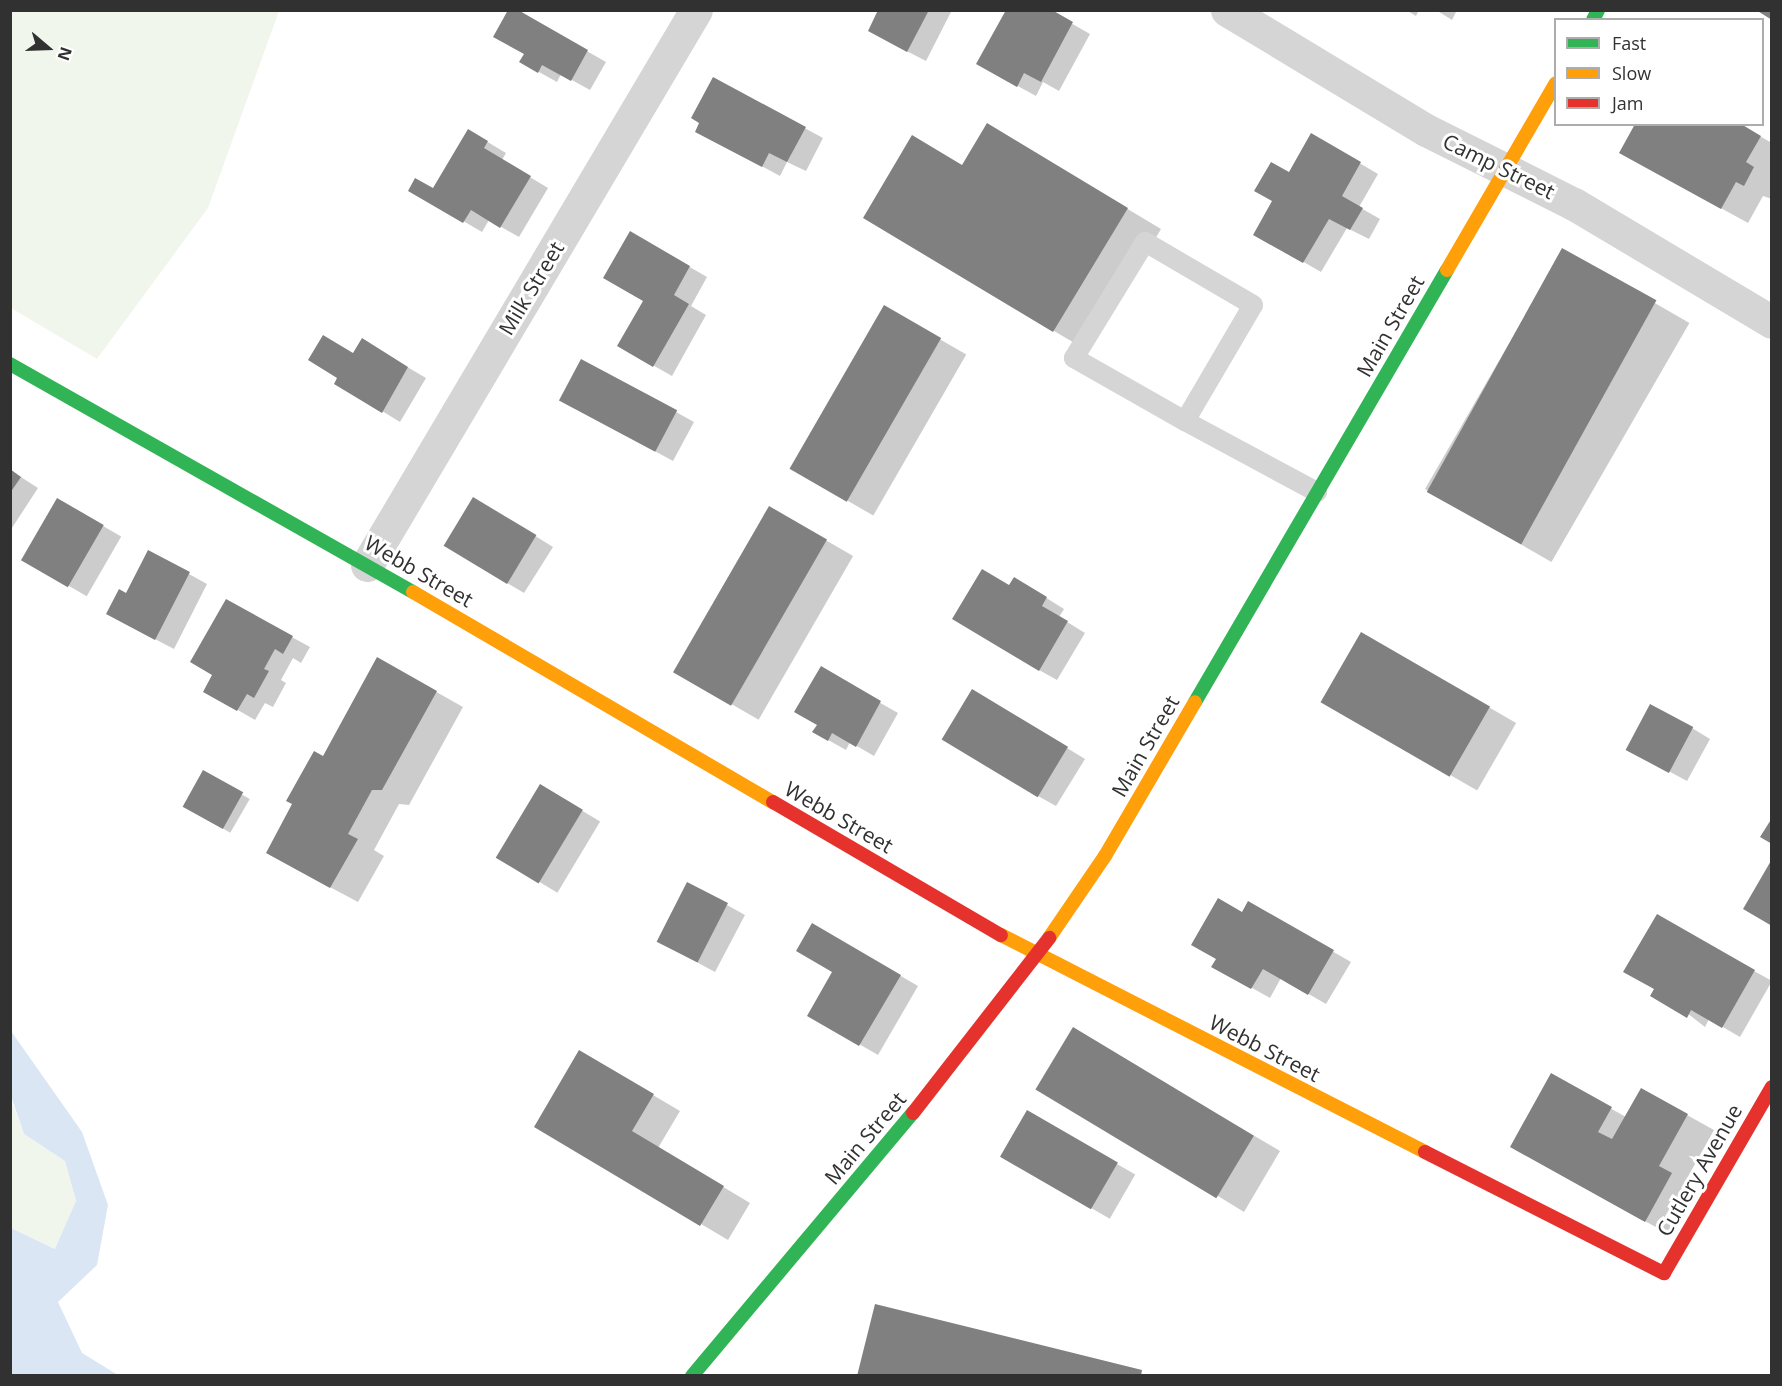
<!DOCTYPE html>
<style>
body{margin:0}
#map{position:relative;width:1782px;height:1386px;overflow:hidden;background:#fff;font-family:"Open Sans",sans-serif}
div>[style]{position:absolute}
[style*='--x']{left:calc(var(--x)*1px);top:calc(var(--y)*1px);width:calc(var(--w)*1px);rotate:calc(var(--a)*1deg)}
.green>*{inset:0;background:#f1f6ed}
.water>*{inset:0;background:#dae6f4}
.shadow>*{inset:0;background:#0003;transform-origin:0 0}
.building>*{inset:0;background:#808080;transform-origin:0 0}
.lane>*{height:20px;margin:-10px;padding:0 10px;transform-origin:10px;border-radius:10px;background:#d5d5d5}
.street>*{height:33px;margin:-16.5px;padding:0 16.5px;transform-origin:16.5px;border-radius:16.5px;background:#d5d5d5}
.fast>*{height:14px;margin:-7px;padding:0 7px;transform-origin:7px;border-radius:7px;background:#30b455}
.slow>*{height:14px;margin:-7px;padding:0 7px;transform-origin:7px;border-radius:7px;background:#ff9f0a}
.jam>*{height:14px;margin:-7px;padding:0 7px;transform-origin:7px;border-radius:7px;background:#e5322d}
span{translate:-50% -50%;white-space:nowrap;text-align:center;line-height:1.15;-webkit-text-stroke:6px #fff;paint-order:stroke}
.street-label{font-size:21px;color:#313131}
.frame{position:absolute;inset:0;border:12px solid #313131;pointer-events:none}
.legend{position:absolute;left:1554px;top:18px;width:210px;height:108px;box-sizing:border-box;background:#fff;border:2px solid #adadad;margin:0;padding:8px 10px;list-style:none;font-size:18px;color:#313131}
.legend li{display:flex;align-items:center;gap:12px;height:30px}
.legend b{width:30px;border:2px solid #adadad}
.north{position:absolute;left:18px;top:18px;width:60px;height:60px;-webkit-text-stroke:4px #fff;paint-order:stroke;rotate:109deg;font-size:16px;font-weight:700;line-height:24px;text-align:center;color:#313131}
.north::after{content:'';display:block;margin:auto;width:21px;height:27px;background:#313131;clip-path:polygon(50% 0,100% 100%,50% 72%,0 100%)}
</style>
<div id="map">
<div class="green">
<i style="clip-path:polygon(11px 10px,279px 11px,208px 208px,97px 359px,11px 308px)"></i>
<i style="clip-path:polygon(10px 1096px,24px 1134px,65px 1161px,76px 1202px,56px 1249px,11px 1228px)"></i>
</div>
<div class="water">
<i style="clip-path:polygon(11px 1031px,82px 1132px,108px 1205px,97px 1265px,58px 1302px,82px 1353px,118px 1375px,11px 1375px,11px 1228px,55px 1249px,76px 1201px,65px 1161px,24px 1134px,11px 1096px)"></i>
</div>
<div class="shadow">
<i style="clip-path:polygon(515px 10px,606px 62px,590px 90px,561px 74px,557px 82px,521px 62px,526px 54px)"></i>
<i style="clip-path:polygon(880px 10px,952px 10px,926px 61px,887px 41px)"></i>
<i style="clip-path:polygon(1048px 10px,1090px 34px,1059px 91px,1043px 82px,1036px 96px,978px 64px)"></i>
<i style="clip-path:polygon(1406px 10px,1419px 10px,1416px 16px)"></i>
<i style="clip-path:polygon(1436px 10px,1457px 10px,1452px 20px)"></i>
<i style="clip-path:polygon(714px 79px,823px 138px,806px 171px,787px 162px,780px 176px,715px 141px)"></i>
<i style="clip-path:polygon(1738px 124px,1772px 143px,1772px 199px,1763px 196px,1748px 223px,1648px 168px)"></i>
<i style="clip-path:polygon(1312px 135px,1378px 174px,1359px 207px,1380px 219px,1369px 239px,1347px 228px,1321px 272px,1255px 234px)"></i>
<i style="clip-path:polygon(486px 141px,506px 153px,502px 160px,548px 188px,519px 237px,489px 220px,482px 232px,410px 190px,433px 190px)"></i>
<i style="clip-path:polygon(1021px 145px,1161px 229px,1088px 351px,1054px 331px,963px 166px)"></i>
<i style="clip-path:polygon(631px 233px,707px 277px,691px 306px,706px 315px,672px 376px,619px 346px,645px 300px)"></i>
<i style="left:1563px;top:250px;width:146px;height:276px;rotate:30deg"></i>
<i style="left:884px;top:307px;width:95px;height:186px;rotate:30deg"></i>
<i style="clip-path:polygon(380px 351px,426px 378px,400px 422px,336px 383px,354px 354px)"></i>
<i style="clip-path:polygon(579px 410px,676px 412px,694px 422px,673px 461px)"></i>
<i style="clip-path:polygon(10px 470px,38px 488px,10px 531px)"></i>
<i style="left:58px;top:500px;width:73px;height:69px;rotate:30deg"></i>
<i style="left:770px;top:508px;width:96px;height:189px;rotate:30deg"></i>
<i style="clip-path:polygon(492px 509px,553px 547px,524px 593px,445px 546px)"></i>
<i style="clip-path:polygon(189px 574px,207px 584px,174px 649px,126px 624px)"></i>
<i style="clip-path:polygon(1010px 587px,1032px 589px,1064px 609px,1059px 617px,1085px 633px,1057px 680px,1039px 670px)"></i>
<i style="clip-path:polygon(226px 601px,310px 647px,301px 663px,293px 658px,281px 680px,286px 683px,273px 707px,265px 703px,255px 720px,205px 691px,214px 674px)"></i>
<i style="left:1362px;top:634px;width:178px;height:78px;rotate:30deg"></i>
<i style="clip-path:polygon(378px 659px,463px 707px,409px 805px,399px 804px,374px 850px,384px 856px,358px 902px,294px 868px)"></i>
<i style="clip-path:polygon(821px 669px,898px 713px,874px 756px,850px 742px,846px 750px,814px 732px,819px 724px)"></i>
<i style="clip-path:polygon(990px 701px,1085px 759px,1056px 806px,1038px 796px)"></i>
<i style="clip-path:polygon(1692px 728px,1710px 739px,1687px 781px,1646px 759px)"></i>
<i style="left:203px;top:772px;width:54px;height:39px;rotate:30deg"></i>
<i style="left:541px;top:786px;width:69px;height:83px;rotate:31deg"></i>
<i style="clip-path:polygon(1248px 903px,1351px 962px,1326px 1004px,1281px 978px,1270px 998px,1213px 966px)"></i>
<i style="clip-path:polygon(727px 905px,745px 915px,715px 972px,676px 951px)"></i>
<i style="clip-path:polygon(1657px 917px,1772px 981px,1740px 1037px,1709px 1019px,1705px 1027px,1656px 989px)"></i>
<i style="clip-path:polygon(813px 925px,918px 986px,878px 1055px,809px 1015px,834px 972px)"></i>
<i style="clip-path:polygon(1073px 1029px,1280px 1151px,1244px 1212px,1218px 1196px)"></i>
<i style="clip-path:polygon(580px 1052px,680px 1111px,658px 1148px,750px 1203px,728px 1240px,536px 1126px)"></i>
<i style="clip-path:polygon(1552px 1076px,1626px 1117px,1642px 1090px,1714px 1130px,1685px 1182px,1698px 1190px,1672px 1236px,1538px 1162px)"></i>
<i style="left:1027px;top:1112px;width:125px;height:51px;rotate:30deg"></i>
</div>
<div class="building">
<i style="clip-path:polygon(508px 10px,518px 10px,588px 50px,571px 81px,542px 65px,538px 73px,519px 62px,524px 54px,493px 37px)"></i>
<i style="clip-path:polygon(878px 10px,929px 10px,907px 52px,868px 31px)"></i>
<i style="clip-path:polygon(1006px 10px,1052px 10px,1073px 22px,1041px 82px,1024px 73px,1017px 87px,976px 64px)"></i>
<i style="clip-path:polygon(1756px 10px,1772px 10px,1772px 20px)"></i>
<i style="clip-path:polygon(713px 77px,806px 127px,787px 162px,769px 153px,762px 167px,695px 132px,699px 123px,691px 118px)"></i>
<i style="clip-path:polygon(987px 123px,1128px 208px,1053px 332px,863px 218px,912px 135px,962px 165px)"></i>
<i style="clip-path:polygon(1635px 124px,1741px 124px,1761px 136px,1746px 162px,1754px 167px,1744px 186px,1736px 182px,1721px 209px,1619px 153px)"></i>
<i style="clip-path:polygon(468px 129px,488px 141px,484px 148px,531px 176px,500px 228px,471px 210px,463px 223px,408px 191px,415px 178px,433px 188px)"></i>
<i style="clip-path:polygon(1311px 133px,1361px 162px,1342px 196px,1363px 208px,1350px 230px,1329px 219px,1303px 263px,1253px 235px,1272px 201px,1254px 191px,1271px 162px,1289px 172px)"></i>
<i style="clip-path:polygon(630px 231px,690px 266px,674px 295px,689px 304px,653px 367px,617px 346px,643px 301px,603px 278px)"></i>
<i style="left:1562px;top:248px;width:108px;height:279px;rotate:29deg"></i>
<i style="left:884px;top:305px;width:66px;height:189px;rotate:30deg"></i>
<i style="clip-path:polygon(323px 335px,353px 353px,362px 338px,408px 367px,382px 413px,334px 384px,337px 378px,308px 360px)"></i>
<i style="left:581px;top:359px;width:109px;height:47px;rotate:28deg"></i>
<i style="clip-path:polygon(10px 469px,21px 477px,10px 493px)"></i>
<i style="left:473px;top:497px;width:74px;height:57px;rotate:31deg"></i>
<i style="left:57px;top:498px;width:54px;height:72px;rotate:30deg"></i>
<i style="left:769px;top:506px;width:67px;height:192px;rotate:30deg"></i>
<i style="clip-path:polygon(148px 550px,190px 572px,155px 640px,106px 614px,119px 589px,126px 593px)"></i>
<i style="clip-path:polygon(982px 569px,1009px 585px,1014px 577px,1047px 597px,1042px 606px,1068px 621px,1039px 671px,952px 619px)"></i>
<i style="clip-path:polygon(226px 599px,293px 636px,283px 654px,275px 649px,264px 669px,269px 671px,254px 698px,247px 694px,237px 711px,203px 692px,212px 675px,190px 662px)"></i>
<i style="left:1361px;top:632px;width:149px;height:81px;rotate:30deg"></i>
<i style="clip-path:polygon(377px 657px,437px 691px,382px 790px,372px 790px,348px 834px,358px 839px,330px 888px,266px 853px,292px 804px,286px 801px,314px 751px,323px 756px)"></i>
<i style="clip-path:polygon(821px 666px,881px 701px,856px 747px,832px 733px,828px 741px,812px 732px,817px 725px,794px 712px)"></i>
<i style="left:972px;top:689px;width:112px;height:59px;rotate:31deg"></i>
<i style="left:1650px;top:704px;width:49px;height:52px;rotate:28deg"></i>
<i style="left:203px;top:770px;width:46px;height:42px;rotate:29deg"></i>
<i style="left:540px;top:784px;width:50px;height:86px;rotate:31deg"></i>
<i style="clip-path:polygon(1772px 818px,1772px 844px,1760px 837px)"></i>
<i style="clip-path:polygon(1772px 859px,1772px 926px,1743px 909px)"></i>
<i style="left:687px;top:882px;width:46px;height:67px;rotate:27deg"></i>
<i style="clip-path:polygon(1218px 898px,1242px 912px,1248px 901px,1334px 950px,1308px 995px,1263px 969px,1251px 989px,1211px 967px,1216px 959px,1191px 945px)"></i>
<i style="clip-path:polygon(1657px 914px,1755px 970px,1722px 1028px,1691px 1010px,1687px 1018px,1650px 996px,1654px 989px,1623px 972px)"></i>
<i style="clip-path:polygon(812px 923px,901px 975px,859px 1046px,807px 1016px,832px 972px,796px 951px)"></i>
<i style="left:1073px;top:1027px;width:211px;height:73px;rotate:31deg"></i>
<i style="clip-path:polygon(579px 1050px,654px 1094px,632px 1131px,724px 1186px,700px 1226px,534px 1127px)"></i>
<i style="clip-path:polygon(1551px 1073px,1612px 1107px,1598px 1132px,1612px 1139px,1641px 1088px,1688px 1114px,1659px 1166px,1672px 1173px,1645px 1222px,1510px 1147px)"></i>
<i style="left:1027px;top:1110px;width:105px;height:54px;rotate:30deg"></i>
<i style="clip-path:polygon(875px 1304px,1142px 1370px,1141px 1376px,857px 1376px)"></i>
</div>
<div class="lane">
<i style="--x:1185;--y:421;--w:134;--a:-59.6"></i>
<i style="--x:1253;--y:305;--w:125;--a:-149.7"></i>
<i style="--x:1145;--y:242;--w:136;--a:121.5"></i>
<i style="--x:1074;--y:358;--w:128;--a:29.6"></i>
<i style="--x:1185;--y:421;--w:150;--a:28.3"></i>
</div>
<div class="street">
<i style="--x:1227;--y:10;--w:232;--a:31.1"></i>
<i style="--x:1426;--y:130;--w:165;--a:26.6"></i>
<i style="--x:1574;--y:204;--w:230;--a:30.8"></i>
<i style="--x:367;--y:565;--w:645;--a:-59.34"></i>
</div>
<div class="fast">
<i style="--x:1593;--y:20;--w:11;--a:-63"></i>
<i style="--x:10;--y:364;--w:463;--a:29.5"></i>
<i style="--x:1195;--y:702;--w:500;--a:-59.74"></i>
<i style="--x:692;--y:1376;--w:344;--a:-50"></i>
</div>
<div class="slow">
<i style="--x:1447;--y:270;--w:216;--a:-59.8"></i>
<i style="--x:413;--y:592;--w:417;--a:30.3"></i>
<i style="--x:1001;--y:935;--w:476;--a:27.1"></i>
<i style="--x:1049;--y:938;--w:99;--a:-55.7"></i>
<i style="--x:1105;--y:856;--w:178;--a:-59.7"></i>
</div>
<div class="jam">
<i style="--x:773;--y:802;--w:264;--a:30.3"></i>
<i style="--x:913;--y:1113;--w:222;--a:-52.1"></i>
<i style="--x:1425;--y:1152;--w:268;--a:26.9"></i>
<i style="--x:1664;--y:1273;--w:215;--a:-59.9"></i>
</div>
<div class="street-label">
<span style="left:1499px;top:166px;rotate:26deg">Camp Street</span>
<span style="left:531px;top:288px;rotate:-59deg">Milk Street</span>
<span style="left:1390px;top:326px;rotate:-60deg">Main Street</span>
<span style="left:419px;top:571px;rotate:30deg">Webb Street</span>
<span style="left:1145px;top:746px;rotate:-60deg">Main Street</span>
<span style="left:839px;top:817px;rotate:30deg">Webb Street</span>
<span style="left:1265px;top:1048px;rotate:27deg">Webb Street</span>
<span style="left:865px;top:1138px;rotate:-50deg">Main Street</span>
<span style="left:1699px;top:1170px;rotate:-60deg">Cutlery Avenue</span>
</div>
<div class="frame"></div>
<ul class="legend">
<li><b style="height:8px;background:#30b455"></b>Fast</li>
<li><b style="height:8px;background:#ff9f0a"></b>Slow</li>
<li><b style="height:8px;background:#e5322d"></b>Jam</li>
</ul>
<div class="north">N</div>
</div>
